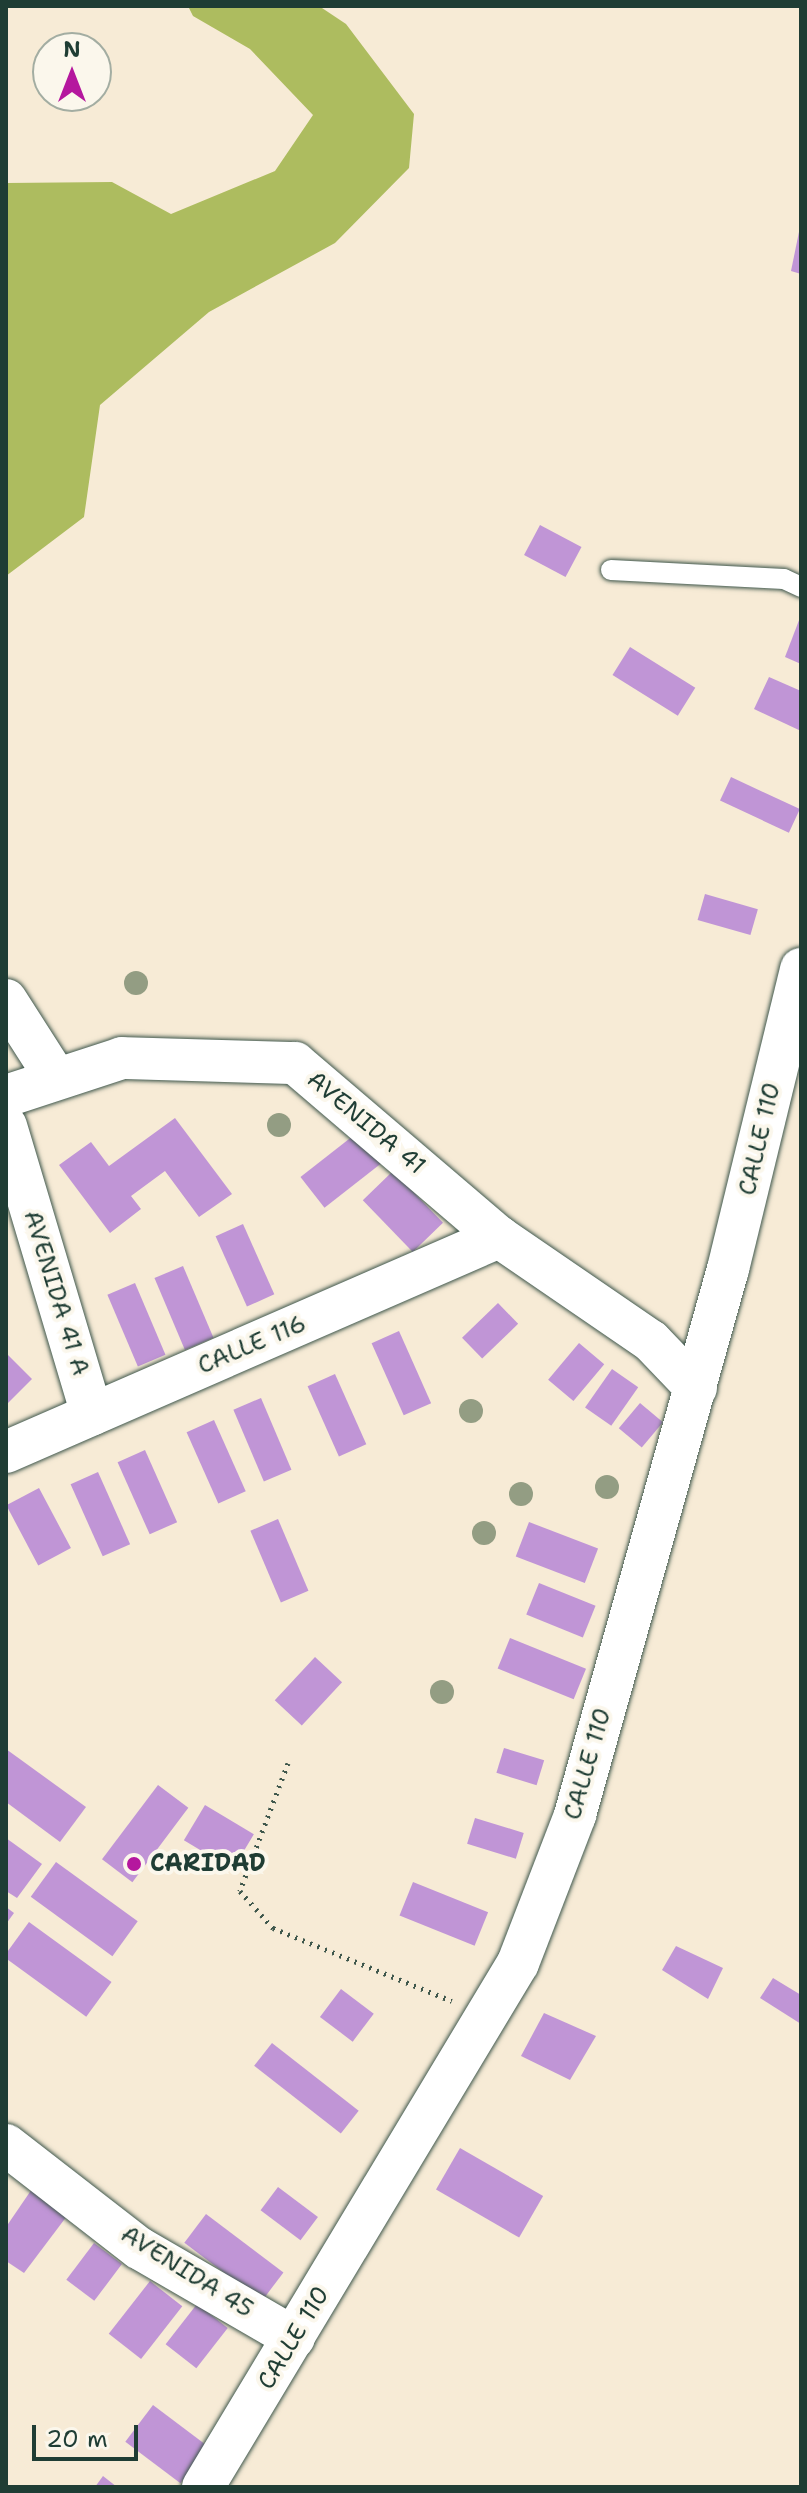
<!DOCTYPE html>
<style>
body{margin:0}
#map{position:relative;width:807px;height:2493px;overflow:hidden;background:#f7ebd6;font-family:"Shantell Sans",sans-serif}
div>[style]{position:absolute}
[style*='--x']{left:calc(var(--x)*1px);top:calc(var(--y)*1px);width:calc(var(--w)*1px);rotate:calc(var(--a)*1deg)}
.green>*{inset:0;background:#adbc5f}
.building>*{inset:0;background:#c095d6;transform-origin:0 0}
.path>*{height:5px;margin-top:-2.5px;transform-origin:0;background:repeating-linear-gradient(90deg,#3f574c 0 2px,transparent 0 8px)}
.roads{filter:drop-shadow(0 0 2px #3f574c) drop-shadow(0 0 2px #3f574c)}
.service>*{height:20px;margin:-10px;padding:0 10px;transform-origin:10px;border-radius:10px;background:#fff}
.minor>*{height:42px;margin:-21px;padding:0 21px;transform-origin:21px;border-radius:21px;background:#fff}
.trees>*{width:24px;height:24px;margin:-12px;border-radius:50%;background:#939d83}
.dots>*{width:22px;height:22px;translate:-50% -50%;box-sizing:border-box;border:4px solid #fbf7ec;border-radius:50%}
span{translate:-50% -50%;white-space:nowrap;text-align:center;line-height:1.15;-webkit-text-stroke:8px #fbf7ec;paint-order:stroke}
.street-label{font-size:24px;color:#1f3d34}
.poi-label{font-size:24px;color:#1f3d34;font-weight:700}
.left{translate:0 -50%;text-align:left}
.frame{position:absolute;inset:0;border:8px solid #1f3d34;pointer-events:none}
.north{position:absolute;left:32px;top:32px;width:80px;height:80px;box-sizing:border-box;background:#fbf7ec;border:2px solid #a3ada2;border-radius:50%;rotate:0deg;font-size:22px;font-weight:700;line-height:32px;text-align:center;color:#1f3d34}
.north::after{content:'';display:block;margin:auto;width:28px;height:36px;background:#b5179e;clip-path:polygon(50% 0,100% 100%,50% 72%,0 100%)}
.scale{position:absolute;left:32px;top:2425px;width:106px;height:36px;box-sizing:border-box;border:4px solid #1f3d34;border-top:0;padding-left:10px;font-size:24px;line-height:28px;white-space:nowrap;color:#1f3d34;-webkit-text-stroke:6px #fbf7ec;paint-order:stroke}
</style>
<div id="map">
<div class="green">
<i style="clip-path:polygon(188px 6px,319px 6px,346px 24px,414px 114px,409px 168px,335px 243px,209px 312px,100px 405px,84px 517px,6px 576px,6px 183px,112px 182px,171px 214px,275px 171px,313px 115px,250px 49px,193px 16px)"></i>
</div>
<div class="building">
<i style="clip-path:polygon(800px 227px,801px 228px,801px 274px,791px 271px)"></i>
<i style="left:540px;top:525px;width:47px;height:34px;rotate:28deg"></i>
<i style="clip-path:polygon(801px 615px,801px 664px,785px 657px)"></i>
<i style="left:630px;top:647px;width:77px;height:33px;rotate:32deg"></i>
<i style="clip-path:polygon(769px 677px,801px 691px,801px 731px,754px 709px)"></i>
<i style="left:731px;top:777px;width:76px;height:26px;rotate:25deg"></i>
<i style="left:705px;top:894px;width:55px;height:27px;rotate:16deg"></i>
<i style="clip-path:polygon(175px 1118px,232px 1194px,199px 1217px,165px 1171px,131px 1196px,141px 1209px,110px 1233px,59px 1165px,91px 1142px,109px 1166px)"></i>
<i style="left:358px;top:1132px;width:39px;height:73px;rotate:52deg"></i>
<i style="left:393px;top:1171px;width:72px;height:42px;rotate:46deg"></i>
<i style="left:243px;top:1224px;width:77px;height:30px;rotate:66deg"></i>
<i style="left:183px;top:1266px;width:78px;height:31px;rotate:67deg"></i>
<i style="left:135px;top:1283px;width:78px;height:30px;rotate:67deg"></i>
<i style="left:498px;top:1303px;width:29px;height:50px;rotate:46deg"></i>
<i style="left:399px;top:1331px;width:79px;height:30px;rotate:66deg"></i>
<i style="left:579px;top:1343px;width:33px;height:48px;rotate:40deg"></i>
<i style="clip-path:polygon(6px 1353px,32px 1379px,6px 1405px)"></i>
<i style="left:612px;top:1369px;width:32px;height:47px;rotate:35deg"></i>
<i style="left:335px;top:1374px;width:77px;height:30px;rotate:66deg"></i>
<i style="left:261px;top:1398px;width:78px;height:30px;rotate:67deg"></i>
<i style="left:640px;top:1403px;width:30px;height:33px;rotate:40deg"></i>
<i style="left:214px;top:1420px;width:78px;height:30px;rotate:66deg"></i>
<i style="left:145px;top:1450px;width:79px;height:30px;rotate:66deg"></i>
<i style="left:98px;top:1472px;width:79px;height:30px;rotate:66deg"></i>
<i style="left:39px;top:1488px;width:68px;height:37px;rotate:62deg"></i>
<i style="left:278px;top:1519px;width:78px;height:30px;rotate:67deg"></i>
<i style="left:529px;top:1522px;width:74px;height:37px;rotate:21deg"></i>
<i style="left:539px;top:1583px;width:61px;height:34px;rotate:22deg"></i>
<i style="left:510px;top:1638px;width:82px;height:33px;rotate:22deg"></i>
<i style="left:315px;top:1657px;width:37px;height:59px;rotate:43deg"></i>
<i style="left:504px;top:1748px;width:42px;height:26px;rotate:17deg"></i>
<i style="clip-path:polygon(6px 1749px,86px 1807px,60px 1842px,6px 1802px)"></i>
<i style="left:158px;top:1785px;width:38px;height:93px;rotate:37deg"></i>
<i style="left:205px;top:1805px;width:57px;height:41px;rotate:31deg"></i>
<i style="left:475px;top:1818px;width:51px;height:27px;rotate:17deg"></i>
<i style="clip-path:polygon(6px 1838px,42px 1864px,17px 1898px,6px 1891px)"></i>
<i style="left:56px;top:1862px;width:101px;height:43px;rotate:36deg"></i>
<i style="left:413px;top:1882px;width:81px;height:36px;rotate:22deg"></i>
<i style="clip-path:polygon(6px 1907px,14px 1913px,6px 1924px)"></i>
<i style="left:29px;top:1922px;width:102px;height:43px;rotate:36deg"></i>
<i style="clip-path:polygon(676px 1946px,723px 1968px,708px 1999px,662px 1970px)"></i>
<i style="clip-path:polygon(773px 1978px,801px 1995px,801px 2024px,760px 1998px)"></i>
<i style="left:341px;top:1989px;width:41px;height:35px;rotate:37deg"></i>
<i style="clip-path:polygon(544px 2013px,596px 2036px,570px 2080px,521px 2056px)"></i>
<i style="left:272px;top:2043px;width:110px;height:29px;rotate:38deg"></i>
<i style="left:460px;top:2148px;width:96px;height:48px;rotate:30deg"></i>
<i style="clip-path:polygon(34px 2186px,70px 2212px,24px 2273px,6px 2261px,6px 2227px)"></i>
<i style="left:278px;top:2187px;width:50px;height:29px;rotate:37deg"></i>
<i style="left:206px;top:2214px;width:97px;height:36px;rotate:37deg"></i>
<i style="left:94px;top:2243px;width:35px;height:46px;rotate:37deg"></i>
<i style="left:150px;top:2281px;width:41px;height:67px;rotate:38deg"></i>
<i style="left:197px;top:2304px;width:39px;height:51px;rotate:38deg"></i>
<i style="left:153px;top:2405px;width:69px;height:46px;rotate:37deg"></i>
<i style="clip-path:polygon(103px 2476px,117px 2487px,95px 2487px)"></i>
</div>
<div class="path">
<i style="--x:288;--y:1763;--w:137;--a:110.6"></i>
<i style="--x:240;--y:1891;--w:50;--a:48.3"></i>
<i style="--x:273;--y:1928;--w:193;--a:22.2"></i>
</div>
<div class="roads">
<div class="service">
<i style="--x:611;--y:570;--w:173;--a:3"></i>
<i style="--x:784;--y:579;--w:19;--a:25"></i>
</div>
<div class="minor">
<i style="--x:6;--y:1000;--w:89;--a:57.4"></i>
<i style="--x:6;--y:1096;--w:122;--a:-18.1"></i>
<i style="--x:122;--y:1058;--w:173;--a:1.7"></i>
<i style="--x:295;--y:1063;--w:268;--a:40.5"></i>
<i style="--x:499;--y:1237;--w:184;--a:34.4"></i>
<i style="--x:651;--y:1341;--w:65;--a:46.2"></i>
<i style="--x:6;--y:1126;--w:301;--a:73.4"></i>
<i style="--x:6;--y:1452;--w:538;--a:-23.56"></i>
<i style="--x:6;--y:2145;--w:168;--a:37.8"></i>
<i style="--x:139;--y:2248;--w:179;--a:30.1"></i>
<i style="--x:203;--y:2487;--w:611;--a:-58.99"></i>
<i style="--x:518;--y:1963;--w:159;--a:-68.9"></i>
<i style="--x:575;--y:1815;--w:567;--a:-74.35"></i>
<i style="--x:728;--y:1269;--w:309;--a:-76.3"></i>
</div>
</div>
<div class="trees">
<i style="left:136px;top:983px"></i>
<i style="left:279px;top:1125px"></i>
<i style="left:471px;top:1411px"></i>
<i style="left:607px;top:1487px"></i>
<i style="left:521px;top:1494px"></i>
<i style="left:484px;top:1533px"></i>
<i style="left:442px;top:1692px"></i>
</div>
<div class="dots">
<i style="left:134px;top:1864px;background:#b5179e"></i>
</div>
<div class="street-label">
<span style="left:366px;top:1123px;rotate:40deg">AVENIDA 41</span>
<span style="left:760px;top:1139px;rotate:-77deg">CALLE 110</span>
<span style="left:56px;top:1293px;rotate:73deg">AVENIDA 41 A</span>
<span style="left:252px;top:1345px;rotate:-23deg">CALLE 116</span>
<span style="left:588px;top:1764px;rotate:-74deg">CALLE 110</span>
<span style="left:187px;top:2272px;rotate:32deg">AVENIDA 45</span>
<span style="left:294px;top:2338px;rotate:-59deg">CALLE 110</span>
</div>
<div class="poi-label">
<span class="left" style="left:150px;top:1864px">CARIDAD</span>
</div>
<div class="frame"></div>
<div class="north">N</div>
<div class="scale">20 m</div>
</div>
